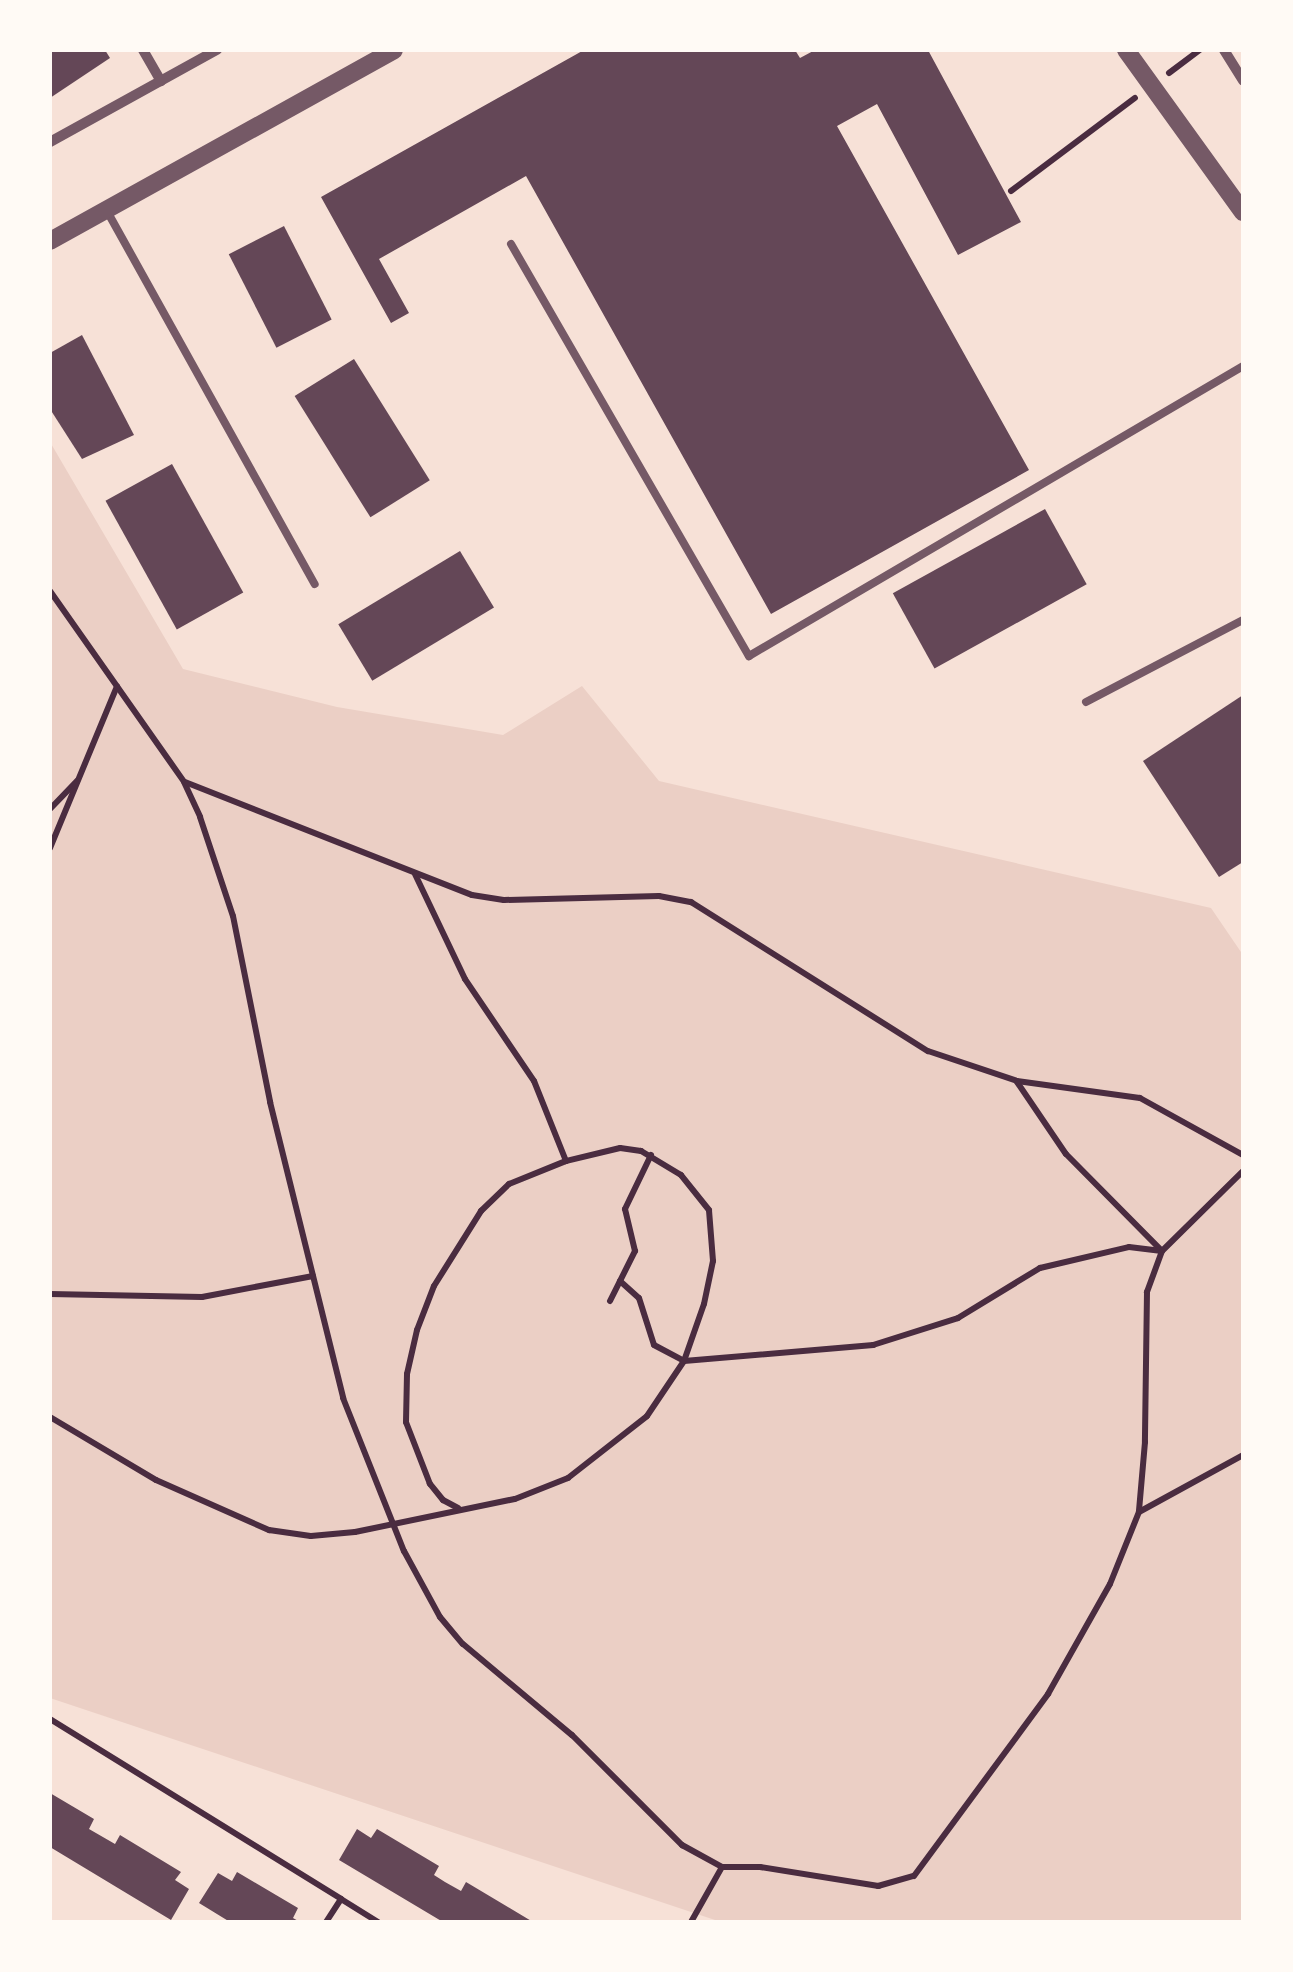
<!DOCTYPE html>
<style>
body{margin:0}
#map{position:relative;width:1293px;height:1972px;overflow:hidden;background:#f7e1d7;font-family:"Libre Baskerville",serif}
div>[style]{position:absolute}
[style*='--x']{left:calc(var(--x)*1px);top:calc(var(--y)*1px);width:calc(var(--w)*1px);rotate:calc(var(--a)*1deg)}
.green>*{inset:0;background:#ebcfc5}
.building>*{inset:0;background:#644757;transform-origin:0 0}
.path>*{height:6px;margin:-3px;padding:0 3px;transform-origin:3px;border-radius:3px;background:#4a2c40}
.service>*{height:8px;margin:-4px;padding:0 4px;transform-origin:4px;border-radius:4px;background:#755966}
.minor>*{height:10px;margin:-5px;padding:0 5px;transform-origin:5px;border-radius:5px;background:#755966}
.tertiary>*{height:18px;margin:-9px;padding:0 9px;transform-origin:9px;border-radius:9px;background:#755966}
span{translate:-50% -50%;white-space:nowrap;text-align:center;line-height:1.15;-webkit-text-stroke:10px #fffaf5;paint-order:stroke}
.frame{position:absolute;inset:0;border:52px solid #fffaf5;pointer-events:none}
</style>
<div id="map">
<div class="green">
<i style="clip-path:polygon(50px 442px,183px 669px,337px 707px,503px 735px,582px 686px,659px 781px,1211px 908px,1243px 955px,1243px 1922px,721px 1922px,50px 1698px)"></i>
</div>
<div class="building">
<i style="clip-path:polygon(50px 50px,105px 50px,110px 58px,50px 98px)"></i>
<i style="clip-path:polygon(584px 50px,795px 50px,800px 58px,815px 50px,928px 50px,1021px 222px,958px 255px,877px 104px,837px 126px,1029px 470px,771px 614px,526px 176px,379px 259px,409px 313px,391px 323px,321px 197px)"></i>
<i style="left:284px;top:226px;width:105px;height:62px;rotate:63deg"></i>
<i style="clip-path:polygon(82px 335px,134px 435px,82px 459px,50px 409px,50px 353px)"></i>
<i style="left:354px;top:359px;width:143px;height:70px;rotate:58deg"></i>
<i style="left:172px;top:464px;width:147px;height:76px;rotate:61deg"></i>
<i style="left:1045px;top:509px;width:86px;height:174px;rotate:61deg"></i>
<i style="left:460px;top:551px;width:66px;height:142px;rotate:59deg"></i>
<i style="clip-path:polygon(1243px 695px,1243px 862px,1219px 877px,1143px 761px)"></i>
<i style="clip-path:polygon(50px 1793px,94px 1819px,89px 1829px,115px 1844px,120px 1835px,181px 1872px,175px 1880px,189px 1889px,171px 1920px,50px 1847px)"></i>
<i style="clip-path:polygon(357px 1829px,371px 1838px,377px 1829px,439px 1866px,434px 1875px,445px 1882px,461px 1891px,466px 1882px,533px 1922px,443px 1922px,339px 1860px)"></i>
<i style="clip-path:polygon(237px 1872px,298px 1908px,293px 1918px,300px 1922px,230px 1922px,199px 1903px,218px 1873px,232px 1881px)"></i>
</div>
<div class="path">
<i style="--x:1169;--y:73;--w:39;--a:-37"></i>
<i style="--x:1011;--y:191;--w:155;--a:-36.9"></i>
<i style="--x:50;--y:591;--w:233;--a:54.9"></i>
<i style="--x:184;--y:782;--w:38;--a:65"></i>
<i style="--x:200;--y:817;--w:104;--a:71.6"></i>
<i style="--x:233;--y:916;--w:190;--a:78.7"></i>
<i style="--x:270;--y:1102;--w:305;--a:76.1"></i>
<i style="--x:343;--y:1398;--w:165;--a:68.3"></i>
<i style="--x:404;--y:1551;--w:75;--a:61.4"></i>
<i style="--x:440;--y:1617;--w:35;--a:50"></i>
<i style="--x:463;--y:1644;--w:142;--a:39.9"></i>
<i style="--x:572;--y:1735;--w:156;--a:45"></i>
<i style="--x:682;--y:1845;--w:46;--a:28.8"></i>
<i style="--x:722;--y:1867;--w:38;--a:0"></i>
<i style="--x:760;--y:1867;--w:120;--a:9.1"></i>
<i style="--x:878;--y:1886;--w:37;--a:-16"></i>
<i style="--x:914;--y:1876;--w:226;--a:-53.6"></i>
<i style="--x:1048;--y:1694;--w:126;--a:-60.6"></i>
<i style="--x:1110;--y:1584;--w:78;--a:-68.1"></i>
<i style="--x:1139;--y:1512;--w:119;--a:-28.7"></i>
<i style="--x:185;--y:782;--w:308;--a:21.5"></i>
<i style="--x:472;--y:895;--w:32;--a:9"></i>
<i style="--x:504;--y:900;--w:155;--a:-1.5"></i>
<i style="--x:659;--y:896;--w:33;--a:11"></i>
<i style="--x:691;--y:902;--w:280;--a:32.2"></i>
<i style="--x:928;--y:1051;--w:94;--a:18.6"></i>
<i style="--x:1017;--y:1081;--w:124;--a:7.9"></i>
<i style="--x:1140;--y:1098;--w:118;--a:29"></i>
<i style="--x:50;--y:809;--w:39;--a:-46"></i>
<i style="--x:50;--y:848;--w:175;--a:-67.5"></i>
<i style="--x:1017;--y:1082;--w:87;--a:55.8"></i>
<i style="--x:1066;--y:1154;--w:136;--a:45.3"></i>
<i style="--x:1162;--y:1251;--w:114;--a:-44.6"></i>
<i style="--x:620;--y:1281;--w:25;--a:42"></i>
<i style="--x:639;--y:1298;--w:49;--a:72.3"></i>
<i style="--x:654;--y:1345;--w:34;--a:28"></i>
<i style="--x:684;--y:1361;--w:190;--a:-4.8"></i>
<i style="--x:873;--y:1345;--w:89;--a:-17.6"></i>
<i style="--x:958;--y:1318;--w:96;--a:-31.4"></i>
<i style="--x:1040;--y:1268;--w:91;--a:-13.3"></i>
<i style="--x:1129;--y:1247;--w:33;--a:7"></i>
<i style="--x:1162;--y:1251;--w:44;--a:110.1"></i>
<i style="--x:1147;--y:1292;--w:150;--a:90.8"></i>
<i style="--x:1145;--y:1442;--w:69;--a:95"></i>
<i style="--x:50;--y:1294;--w:152;--a:1.1"></i>
<i style="--x:202;--y:1297;--w:113;--a:-10.7"></i>
<i style="--x:610;--y:1301;--w:56;--a:-63.4"></i>
<i style="--x:635;--y:1251;--w:43;--a:-103.4"></i>
<i style="--x:625;--y:1209;--w:60;--a:-64.3"></i>
<i style="--x:50;--y:1417;--w:123;--a:30.7"></i>
<i style="--x:156;--y:1480;--w:124;--a:23.9"></i>
<i style="--x:269;--y:1530;--w:42;--a:8.1"></i>
<i style="--x:311;--y:1536;--w:44;--a:-5.2"></i>
<i style="--x:355;--y:1532;--w:163;--a:-11.7"></i>
<i style="--x:515;--y:1499;--w:57;--a:-21.6"></i>
<i style="--x:568;--y:1478;--w:100;--a:-38.1"></i>
<i style="--x:647;--y:1416;--w:66;--a:-56.1"></i>
<i style="--x:684;--y:1361;--w:60;--a:-70.7"></i>
<i style="--x:704;--y:1304;--w:44;--a:-78.2"></i>
<i style="--x:713;--y:1261;--w:51;--a:-94.5"></i>
<i style="--x:709;--y:1210;--w:45;--a:-128.7"></i>
<i style="--x:681;--y:1175;--w:47;--a:-149"></i>
<i style="--x:641;--y:1151;--w:21;--a:-172"></i>
<i style="--x:620;--y:1148;--w:56;--a:166.5"></i>
<i style="--x:566;--y:1161;--w:86;--a:-111.8"></i>
<i style="--x:534;--y:1081;--w:123;--a:-124.1"></i>
<i style="--x:465;--y:979;--w:116;--a:-115.5"></i>
<i style="--x:458;--y:1508;--w:17;--a:-152"></i>
<i style="--x:443;--y:1500;--w:21;--a:-129"></i>
<i style="--x:430;--y:1484;--w:66;--a:-111.2"></i>
<i style="--x:406;--y:1422;--w:48;--a:-88.8"></i>
<i style="--x:407;--y:1374;--w:45;--a:-77.2"></i>
<i style="--x:417;--y:1330;--w:47;--a:-68.9"></i>
<i style="--x:434;--y:1286;--w:89;--a:-57.9"></i>
<i style="--x:481;--y:1211;--w:39;--a:-44"></i>
<i style="--x:509;--y:1184;--w:61;--a:-22"></i>
<i style="--x:50;--y:1719;--w:342;--a:31.7"></i>
<i style="--x:341;--y:1899;--w:27;--a:123"></i>
<i style="--x:341;--y:1899;--w:44;--a:31.9"></i>
<i style="--x:691;--y:1922;--w:63;--a:-60.6"></i>
</div>
<div class="service">
<i style="--x:107;--y:211;--w:427;--a:60.9"></i>
<i style="--x:511;--y:244;--w:476;--a:60"></i>
<i style="--x:749;--y:656;--w:573;--a:-30.41"></i>
<i style="--x:1086;--y:702;--w:177;--a:-27.6"></i>
</div>
<div class="minor">
<i style="--x:143;--y:50;--w:36;--a:60"></i>
<i style="--x:1224;--y:50;--w:36;--a:58"></i>
<i style="--x:50;--y:142;--w:191;--a:-28.9"></i>
</div>
<div class="tertiary">
<i style="--x:1126;--y:50;--w:200;--a:54.2"></i>
<i style="--x:50;--y:241;--w:393;--a:-29"></i>
</div>
<div class="frame"></div>
</div>
